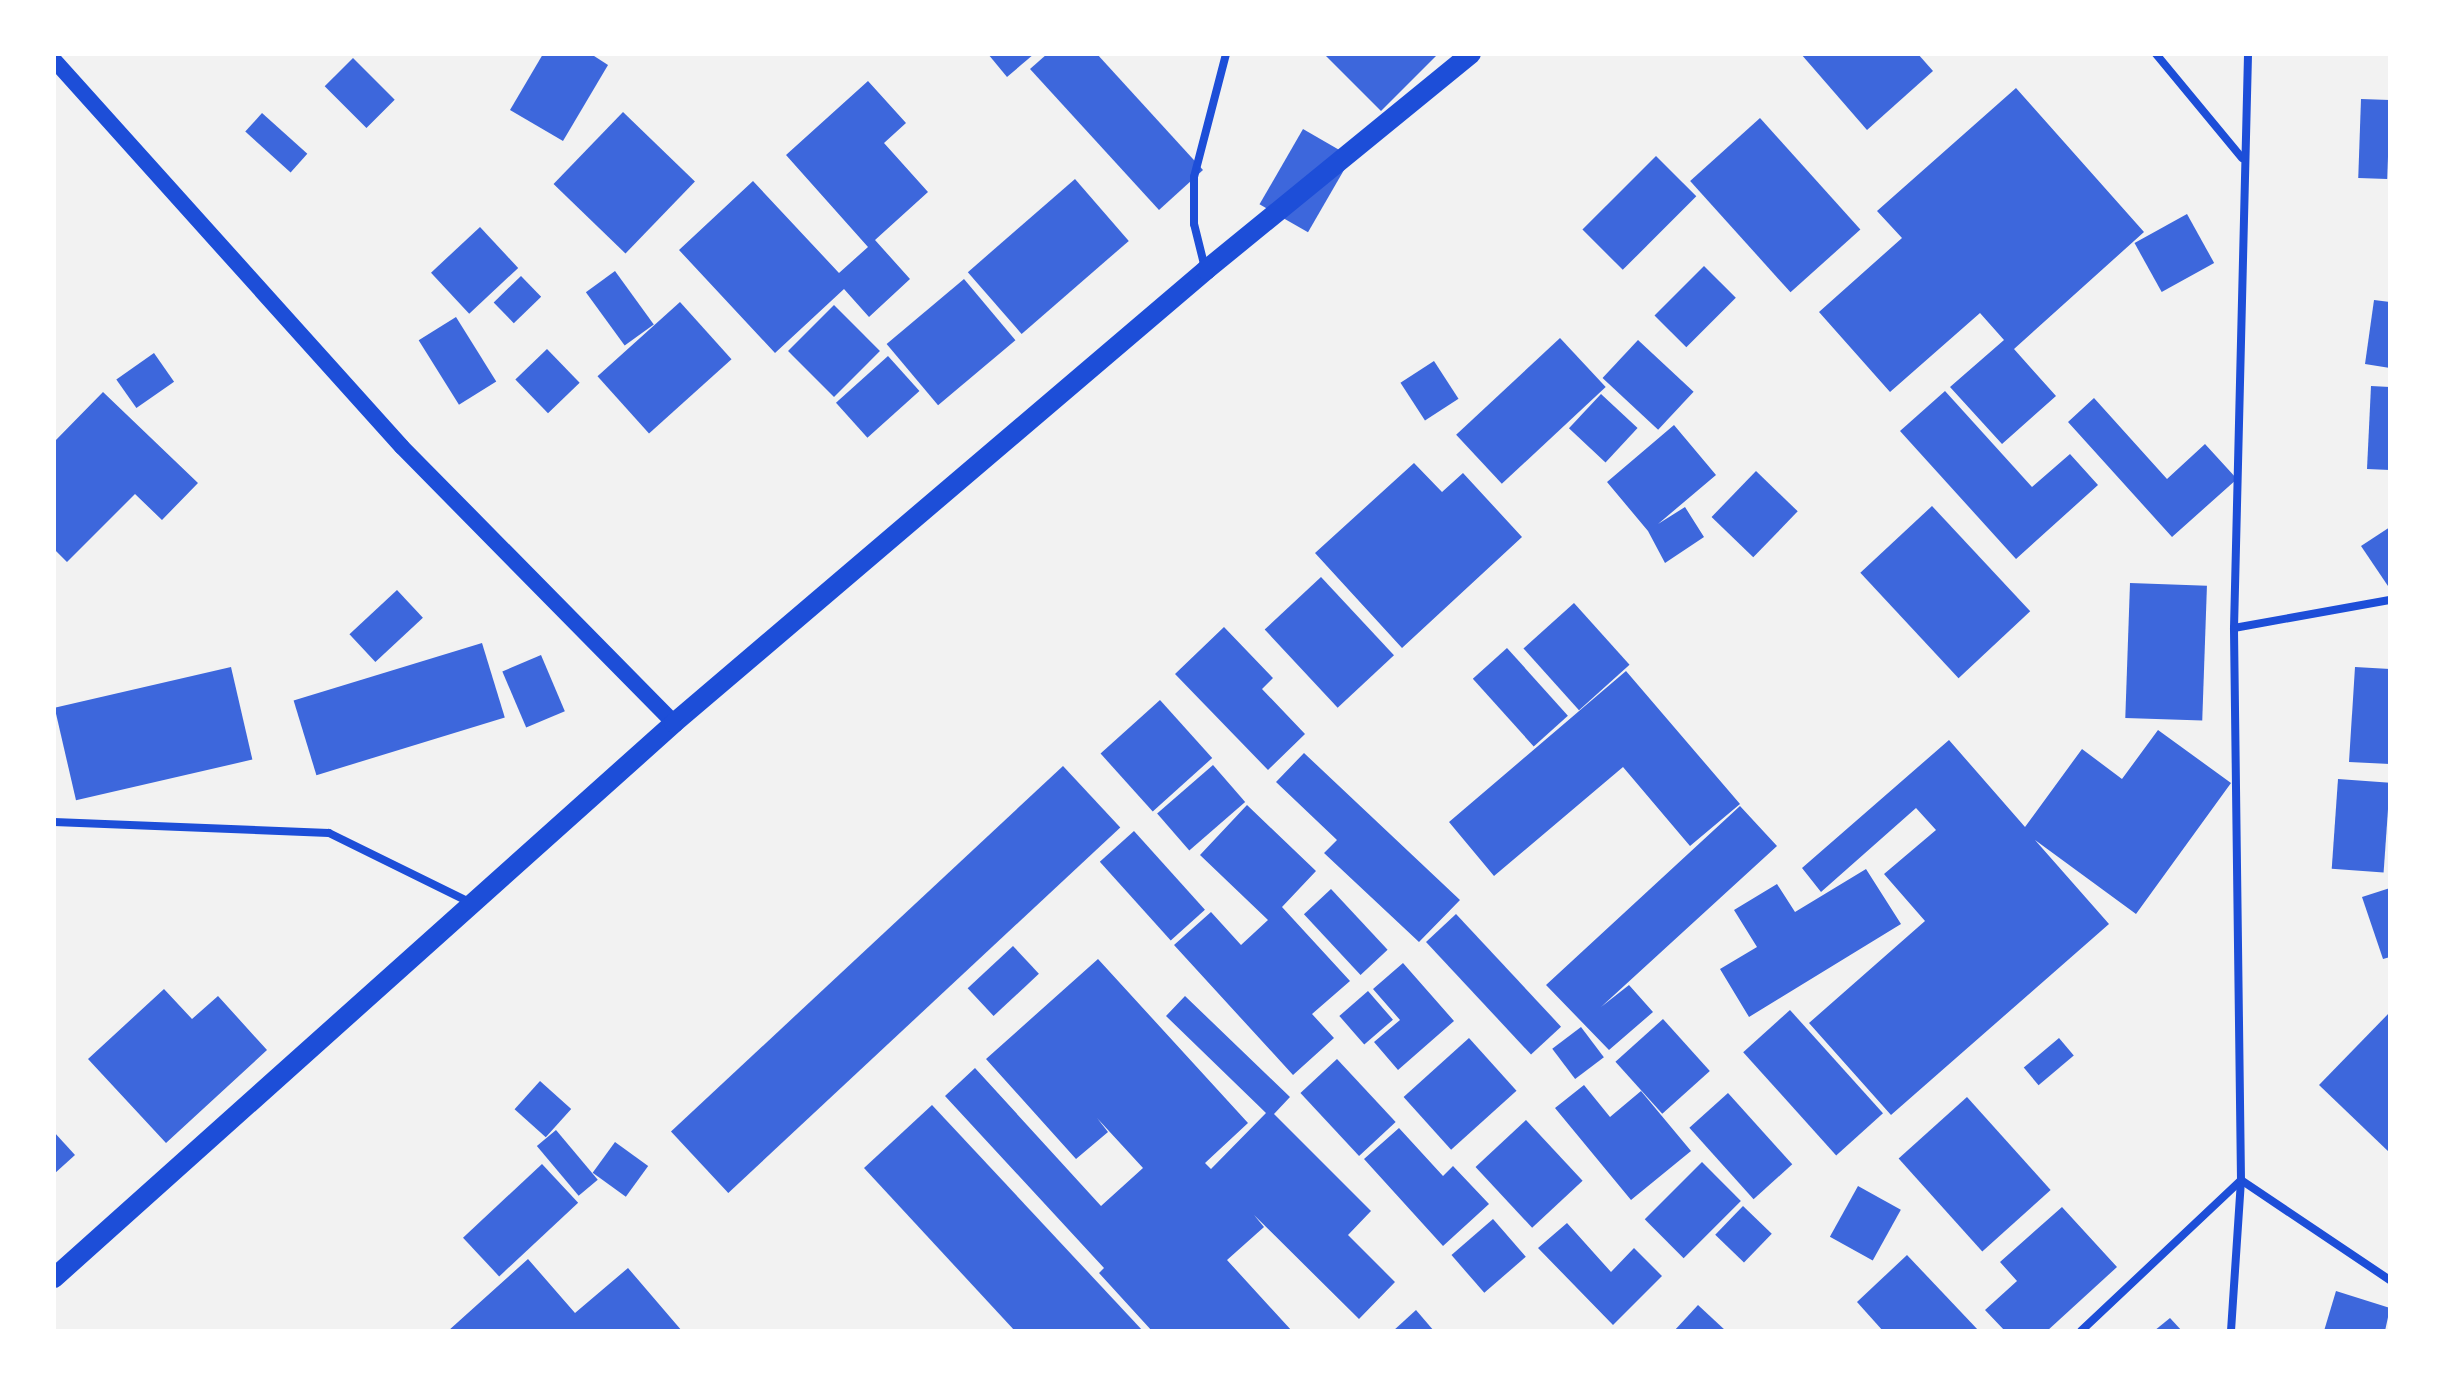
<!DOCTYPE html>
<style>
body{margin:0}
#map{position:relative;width:2444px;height:1385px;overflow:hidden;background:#f2f2f2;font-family:Montserrat,sans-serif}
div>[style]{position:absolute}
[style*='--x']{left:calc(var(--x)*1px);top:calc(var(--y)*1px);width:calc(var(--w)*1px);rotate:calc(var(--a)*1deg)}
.building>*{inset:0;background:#3d67dc;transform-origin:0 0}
.minor>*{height:8px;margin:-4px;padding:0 4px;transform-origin:4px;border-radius:4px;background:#1d4ed8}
.secondary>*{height:16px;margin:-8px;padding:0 8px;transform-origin:8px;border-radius:8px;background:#1d4ed8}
.primary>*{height:20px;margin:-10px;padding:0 10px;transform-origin:10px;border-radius:10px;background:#1d4ed8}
span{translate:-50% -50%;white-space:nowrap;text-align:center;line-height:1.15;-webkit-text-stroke:8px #fff;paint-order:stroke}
.frame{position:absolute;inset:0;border:56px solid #fff;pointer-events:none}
</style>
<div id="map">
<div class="building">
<i style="clip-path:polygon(543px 54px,591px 54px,608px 65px,563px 141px,510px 110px)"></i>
<i style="clip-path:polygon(988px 54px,1034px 54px,1007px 77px)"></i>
<i style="clip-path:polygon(1047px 54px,1097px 54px,1203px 170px,1159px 210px,1030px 69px)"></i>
<i style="clip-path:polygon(1324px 54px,1438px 54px,1381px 111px)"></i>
<i style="clip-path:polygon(1801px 54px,1918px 54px,1933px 71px,1867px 130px)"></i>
<i style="left:353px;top:58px;width:59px;height:40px;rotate:45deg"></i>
<i style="clip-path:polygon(868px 81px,906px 123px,884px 143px,928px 192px,875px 240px,910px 279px,869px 317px,844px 289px,775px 353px,679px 250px,753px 181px,839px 273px,868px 247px,786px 155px)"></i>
<i style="clip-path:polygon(2016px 88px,2144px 232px,2014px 349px,2056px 396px,2002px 444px,1950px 387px,2004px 340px,1980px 313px,1890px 392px,1819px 312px,1902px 238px,1877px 211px)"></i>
<i style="left:2361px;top:99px;width:29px;height:79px;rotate:2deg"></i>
<i style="left:623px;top:112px;width:100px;height:100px;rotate:44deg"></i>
<i style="left:262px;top:113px;width:61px;height:25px;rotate:42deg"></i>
<i style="left:1760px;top:118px;width:150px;height:94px;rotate:48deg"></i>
<i style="left:1303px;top:129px;width:56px;height:87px;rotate:30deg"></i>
<i style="left:1656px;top:156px;width:57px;height:104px;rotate:45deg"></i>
<i style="left:1075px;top:179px;width:82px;height:142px;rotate:49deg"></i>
<i style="left:2187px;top:214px;width:56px;height:60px;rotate:61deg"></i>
<i style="left:480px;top:227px;width:56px;height:67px;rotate:47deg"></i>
<i style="left:1704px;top:266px;width:45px;height:70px;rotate:45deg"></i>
<i style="left:615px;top:271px;width:66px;height:36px;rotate:54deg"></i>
<i style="left:521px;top:276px;width:29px;height:38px;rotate:46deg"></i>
<i style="left:964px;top:279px;width:80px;height:101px;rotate:50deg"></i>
<i style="clip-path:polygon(2374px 300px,2390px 302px,2390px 368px,2365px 364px)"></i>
<i style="left:680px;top:302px;width:77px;height:111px;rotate:48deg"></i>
<i style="left:834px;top:305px;width:65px;height:65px;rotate:45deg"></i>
<i style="left:456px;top:317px;width:76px;height:44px;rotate:58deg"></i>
<i style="left:1560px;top:338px;width:67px;height:142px;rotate:47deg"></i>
<i style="left:1638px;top:340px;width:76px;height:52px;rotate:43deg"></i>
<i style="left:547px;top:349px;width:47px;height:44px;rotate:46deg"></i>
<i style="left:154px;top:353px;width:35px;height:46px;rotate:55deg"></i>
<i style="left:888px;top:356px;width:47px;height:70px;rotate:48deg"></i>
<i style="left:1434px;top:361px;width:45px;height:40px;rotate:57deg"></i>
<i style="clip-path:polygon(2371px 386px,2390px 387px,2390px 470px,2367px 469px)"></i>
<i style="clip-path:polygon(1945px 391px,2032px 487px,2070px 454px,2098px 485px,2016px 559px,1900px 431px)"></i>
<i style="clip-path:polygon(103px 392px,198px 483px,162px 520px,135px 494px,67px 562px,54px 549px,54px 442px)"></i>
<i style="left:1601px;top:394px;width:50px;height:47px;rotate:43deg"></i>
<i style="clip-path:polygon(2094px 398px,2167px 479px,2205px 444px,2237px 479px,2172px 537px,2068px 422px)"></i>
<i style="clip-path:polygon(1674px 425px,1716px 475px,1658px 524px,1685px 507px,1704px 537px,1665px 563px,1648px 531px,1607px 482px)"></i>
<i style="clip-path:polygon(1414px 463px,1442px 492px,1463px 473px,1522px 537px,1402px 648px,1315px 553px)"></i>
<i style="left:1756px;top:471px;width:58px;height:64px;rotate:44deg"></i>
<i style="left:1932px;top:506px;width:144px;height:98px;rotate:47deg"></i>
<i style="clip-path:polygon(2390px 527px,2390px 589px,2361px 546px)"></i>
<i style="left:1321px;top:577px;width:107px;height:77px;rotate:47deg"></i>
<i style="left:2130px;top:583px;width:77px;height:135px;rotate:2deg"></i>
<i style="left:397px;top:590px;width:38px;height:65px;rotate:47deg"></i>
<i style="left:1574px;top:603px;width:83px;height:68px;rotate:48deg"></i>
<i style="clip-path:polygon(1224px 627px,1273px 678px,1262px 689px,1305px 734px,1268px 770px,1175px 674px)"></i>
<i style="left:482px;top:643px;width:78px;height:197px;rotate:73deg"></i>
<i style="left:1507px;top:648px;width:91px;height:46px;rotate:48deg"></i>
<i style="left:541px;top:655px;width:61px;height:42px;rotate:67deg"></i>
<i style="left:231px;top:667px;width:95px;height:181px;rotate:77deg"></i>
<i style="clip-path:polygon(2355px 667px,2390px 669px,2390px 764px,2349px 762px)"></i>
<i style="clip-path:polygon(1626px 671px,1740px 804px,1690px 846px,1623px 767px,1494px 876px,1449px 822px)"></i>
<i style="left:1160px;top:700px;width:78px;height:80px;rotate:48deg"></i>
<i style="clip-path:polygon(2158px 730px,2231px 783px,2136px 914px,2035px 840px,2109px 924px,1891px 1115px,1809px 1023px,1925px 921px,1884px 874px,1936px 830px,1916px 808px,1821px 892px,1802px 868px,1949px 740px,2025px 827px,2082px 749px,2122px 779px)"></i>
<i style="clip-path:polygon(1304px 753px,1460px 900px,1419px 942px,1324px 853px,1337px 840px,1276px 782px)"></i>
<i style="left:1213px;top:765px;width:49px;height:74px;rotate:49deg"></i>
<i style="left:1063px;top:766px;width:84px;height:536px;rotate:47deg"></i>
<i style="left:2338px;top:779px;width:52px;height:90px;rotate:4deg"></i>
<i style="clip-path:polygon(1247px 805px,1316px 871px,1282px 907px,1350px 981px,1312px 1014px,1334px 1038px,1293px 1075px,1174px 945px,1211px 912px,1241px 945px,1268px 920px,1200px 855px)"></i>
<i style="clip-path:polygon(1740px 806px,1777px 846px,1601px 1007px,1629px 985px,1653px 1012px,1609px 1050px,1546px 985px)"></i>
<i style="left:1134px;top:831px;width:106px;height:46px;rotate:48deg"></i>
<i style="clip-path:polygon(1866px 869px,1901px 924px,1749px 1017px,1720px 969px,1757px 947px,1734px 910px,1777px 884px,1795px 912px)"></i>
<i style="clip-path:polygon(2390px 888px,2390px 957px,2383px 959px,2362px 897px)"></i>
<i style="left:1331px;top:889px;width:83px;height:37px;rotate:47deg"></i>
<i style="left:1456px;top:914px;width:154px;height:41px;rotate:47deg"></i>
<i style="left:1013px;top:946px;width:38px;height:62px;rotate:47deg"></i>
<i style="clip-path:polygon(1098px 959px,1248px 1123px,1205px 1163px,1211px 1169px,1266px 1113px,1166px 1016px,1185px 996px,1290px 1097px,1274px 1114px,1371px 1211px,1348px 1235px,1395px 1282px,1359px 1319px,1254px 1215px,1264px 1227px,1227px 1260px,1292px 1331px,1152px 1331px,1099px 1273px,1104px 1268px,945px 1096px,975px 1068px,1101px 1206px,1143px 1168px,1097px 1118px,1108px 1132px,1076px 1159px,986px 1059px)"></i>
<i style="clip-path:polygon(1403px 963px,1454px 1021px,1398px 1070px,1374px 1042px,1400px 1020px,1373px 989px)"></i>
<i style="clip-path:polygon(164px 989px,192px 1019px,218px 996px,267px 1050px,166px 1143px,88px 1059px)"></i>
<i style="left:1368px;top:991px;width:38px;height:38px;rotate:49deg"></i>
<i style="left:1790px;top:1010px;width:139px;height:63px;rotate:48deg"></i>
<i style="clip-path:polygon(2390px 1012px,2390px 1153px,2319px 1085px)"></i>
<i style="left:1663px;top:1019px;width:70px;height:64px;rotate:48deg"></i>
<i style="left:1581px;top:1027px;width:38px;height:36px;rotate:53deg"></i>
<i style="left:1469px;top:1038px;width:71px;height:88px;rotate:48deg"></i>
<i style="left:2059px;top:1038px;width:23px;height:46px;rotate:50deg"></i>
<i style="left:1337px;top:1059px;width:86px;height:50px;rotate:47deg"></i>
<i style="left:540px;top:1081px;width:42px;height:38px;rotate:42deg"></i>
<i style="clip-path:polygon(1584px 1085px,1610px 1117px,1641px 1091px,1691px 1151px,1631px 1200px,1555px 1108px)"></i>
<i style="left:1728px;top:1093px;width:96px;height:52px;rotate:48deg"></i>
<i style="left:1967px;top:1097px;width:125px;height:92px;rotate:48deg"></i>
<i style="clip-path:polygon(932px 1105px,1143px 1331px,1015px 1331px,864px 1168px)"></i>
<i style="left:1526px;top:1120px;width:83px;height:69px;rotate:47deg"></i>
<i style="clip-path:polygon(1399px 1128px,1443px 1176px,1453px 1166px,1489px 1204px,1443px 1246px,1364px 1159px)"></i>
<i style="left:556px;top:1130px;width:65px;height:25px;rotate:50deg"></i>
<i style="clip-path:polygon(54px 1132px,75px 1155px,54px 1174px)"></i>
<i style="left:615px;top:1142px;width:41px;height:38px;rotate:36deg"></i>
<i style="left:1702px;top:1162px;width:55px;height:81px;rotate:45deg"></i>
<i style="left:542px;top:1164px;width:53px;height:108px;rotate:47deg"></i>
<i style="left:1858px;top:1186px;width:49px;height:58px;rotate:29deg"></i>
<i style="left:1743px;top:1206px;width:40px;height:40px;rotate:44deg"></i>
<i style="clip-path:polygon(2062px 1207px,2117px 1267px,2047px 1331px,2005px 1331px,1985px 1310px,2017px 1281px,2000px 1262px)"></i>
<i style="left:1493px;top:1219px;width:50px;height:55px;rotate:49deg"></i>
<i style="clip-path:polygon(1567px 1223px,1611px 1272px,1634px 1248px,1662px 1276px,1613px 1325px,1538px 1248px)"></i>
<i style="clip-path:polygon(1907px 1255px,1979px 1331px,1883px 1331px,1857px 1302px)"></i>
<i style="clip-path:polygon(528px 1259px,575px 1313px,628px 1268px,682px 1331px,448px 1331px)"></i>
<i style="clip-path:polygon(2336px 1291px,2390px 1308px,2385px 1331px,2324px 1331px)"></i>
<i style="clip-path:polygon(1698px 1305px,1726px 1331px,1674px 1331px)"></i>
<i style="clip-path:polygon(1416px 1310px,1434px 1331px,1393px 1331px)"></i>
<i style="clip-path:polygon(2170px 1318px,2182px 1331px,2154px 1331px)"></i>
</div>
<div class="minor">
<i style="--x:2156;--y:54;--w:135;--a:50.4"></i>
<i style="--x:1205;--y:268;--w:45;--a:-104"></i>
<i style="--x:1194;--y:224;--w:47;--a:-90"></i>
<i style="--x:1194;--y:177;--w:127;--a:-75.4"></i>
<i style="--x:2234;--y:628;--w:158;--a:-10.2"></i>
<i style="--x:54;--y:822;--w:275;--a:2.3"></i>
<i style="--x:329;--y:833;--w:156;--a:26.2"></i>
<i style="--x:2081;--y:1331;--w:220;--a:-43.3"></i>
<i style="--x:2241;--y:1180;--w:179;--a:33.9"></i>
<i style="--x:2231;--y:1331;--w:151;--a:-86.2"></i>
<i style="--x:2241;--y:1180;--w:552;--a:-90.73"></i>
<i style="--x:2234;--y:628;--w:574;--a:-88.6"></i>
</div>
<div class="secondary">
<i style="--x:54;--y:60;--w:520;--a:48.04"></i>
<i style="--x:402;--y:447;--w:388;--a:45.4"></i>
</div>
<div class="primary">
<i style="--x:54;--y:1278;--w:832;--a:-41.83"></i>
<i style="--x:674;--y:723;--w:699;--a:-40.41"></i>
<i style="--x:1206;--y:270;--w:342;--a:-39.2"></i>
</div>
<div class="frame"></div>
</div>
